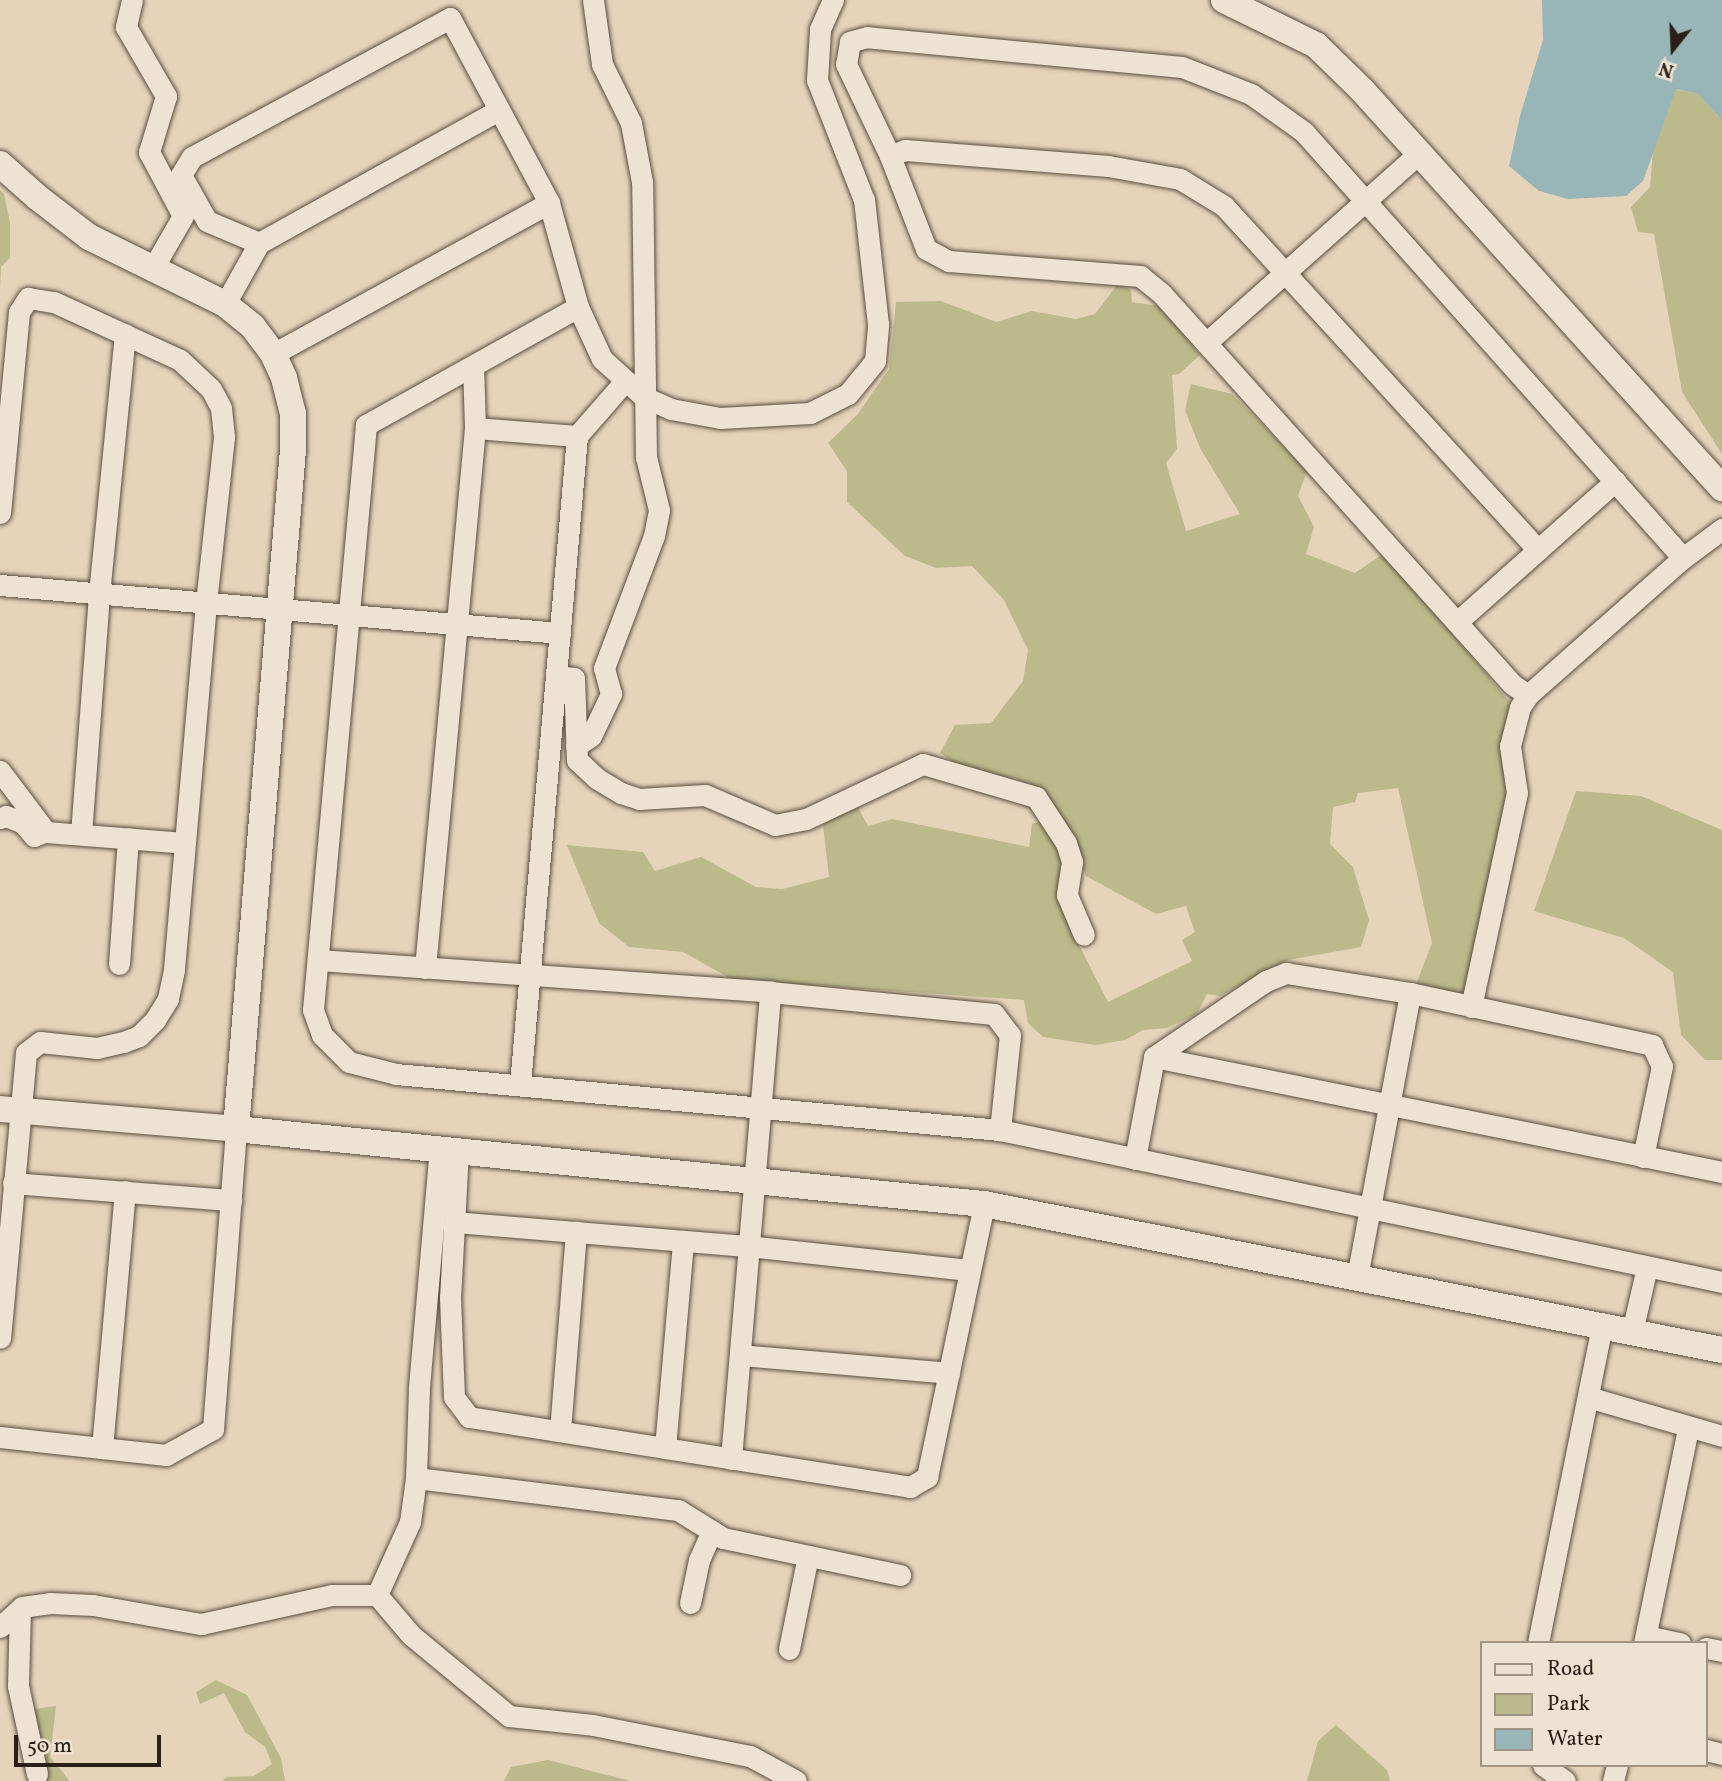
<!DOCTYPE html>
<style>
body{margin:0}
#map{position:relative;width:1722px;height:1781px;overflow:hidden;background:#e5d3ba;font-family:Vollkorn,serif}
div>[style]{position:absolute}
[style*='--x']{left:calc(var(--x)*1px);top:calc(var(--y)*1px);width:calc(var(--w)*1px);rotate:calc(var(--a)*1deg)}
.green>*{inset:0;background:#bcba8b}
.water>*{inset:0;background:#98b6b7}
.roads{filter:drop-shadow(0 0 2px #5a4d40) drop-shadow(0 0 2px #5a4d40)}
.minor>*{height:21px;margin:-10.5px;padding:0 10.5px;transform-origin:10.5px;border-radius:10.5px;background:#eee2d2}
.tertiary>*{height:26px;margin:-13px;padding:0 13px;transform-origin:13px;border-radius:13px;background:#eee2d2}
span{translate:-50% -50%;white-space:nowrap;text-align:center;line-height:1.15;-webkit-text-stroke:7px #eee2d2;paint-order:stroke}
.legend{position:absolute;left:1480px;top:1641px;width:228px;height:126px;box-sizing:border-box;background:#eee2d2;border:2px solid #a09487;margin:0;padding:9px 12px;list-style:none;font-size:21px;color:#2b2017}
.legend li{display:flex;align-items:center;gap:14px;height:35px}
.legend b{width:35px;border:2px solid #a09487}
.north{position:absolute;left:1638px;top:14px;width:70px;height:70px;-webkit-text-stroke:5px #eee2d2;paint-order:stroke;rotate:198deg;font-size:19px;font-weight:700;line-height:28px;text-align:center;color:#2b2017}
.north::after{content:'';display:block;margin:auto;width:24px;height:32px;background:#2b2017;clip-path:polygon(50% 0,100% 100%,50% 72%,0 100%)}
.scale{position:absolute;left:14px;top:1735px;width:147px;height:32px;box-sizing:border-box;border:4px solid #2b2017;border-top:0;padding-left:9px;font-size:21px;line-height:24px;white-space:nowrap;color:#2b2017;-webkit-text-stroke:5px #eee2d2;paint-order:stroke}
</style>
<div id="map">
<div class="green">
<i style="clip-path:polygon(1675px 89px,1698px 94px,1722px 120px,1722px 454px,1682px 392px,1654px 234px,1638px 232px,1631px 207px,1650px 187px,1653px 151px)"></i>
<i style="clip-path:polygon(0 190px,4px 194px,10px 223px,10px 258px,1px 267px,0 291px)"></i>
<i style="clip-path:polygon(1118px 284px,1131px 290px,1132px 302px,1160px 306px,1200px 355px,1179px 374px,1172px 375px,1177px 449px,1166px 463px,1186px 531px,1240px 514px,1200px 448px,1185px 410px,1191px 384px,1232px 394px,1307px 471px,1298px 496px,1314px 527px,1306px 554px,1355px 573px,1384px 553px,1518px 712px,1507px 797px,1464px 995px,1415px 987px,1432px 943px,1398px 788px,1358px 793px,1355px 802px,1333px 807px,1330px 844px,1353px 867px,1369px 920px,1361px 947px,1288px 960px,1220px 996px,1207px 994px,1197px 1014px,1167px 1028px,1143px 1030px,1125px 1040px,1095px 1045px,1043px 1037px,1028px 1023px,1024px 1000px,733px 980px,683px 952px,629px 947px,599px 923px,567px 845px,643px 852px,655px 871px,701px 857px,756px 887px,782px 889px,829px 877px,823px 825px,856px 804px,868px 826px,892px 819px,1029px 847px,1032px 824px,1046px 820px,1064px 850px,1068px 909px,1079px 945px,1108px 1002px,1192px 961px,1182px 940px,1195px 932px,1186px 906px,1156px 914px,1086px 876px,1048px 797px,1015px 778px,992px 783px,962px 768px,940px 753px,955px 725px,991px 723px,1023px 681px,1028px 650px,1004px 600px,972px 566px,936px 568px,905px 556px,847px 502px,847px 471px,828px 443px,857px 415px,889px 369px,896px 302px,941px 301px,996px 322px,1032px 311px,1076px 319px,1095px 314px)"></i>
<i style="clip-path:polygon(1576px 791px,1641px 796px,1722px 830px,1722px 1060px,1705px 1060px,1681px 1035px,1673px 972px,1624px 938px,1534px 911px)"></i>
<i style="clip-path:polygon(216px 1680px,247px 1695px,281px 1758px,285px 1781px,222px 1781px,227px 1777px,254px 1776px,272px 1764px,265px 1747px,245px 1732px,224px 1693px,200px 1704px,196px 1692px)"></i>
<i style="clip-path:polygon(56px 1706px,50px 1757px,70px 1781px,42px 1781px,28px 1710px)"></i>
<i style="clip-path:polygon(1336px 1725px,1387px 1770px,1390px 1781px,1307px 1781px,1318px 1741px)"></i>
<i style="clip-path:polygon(548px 1760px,631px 1781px,504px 1781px,511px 1767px)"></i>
</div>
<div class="water">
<i style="clip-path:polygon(1542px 0,1722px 0,1722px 120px,1698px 94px,1676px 89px,1643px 181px,1626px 196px,1568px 199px,1539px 191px,1509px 166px,1520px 116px,1543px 40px)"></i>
</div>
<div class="roads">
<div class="minor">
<i style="--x:132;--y:0;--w:28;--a:103"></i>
<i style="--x:126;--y:27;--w:80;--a:59.9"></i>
<i style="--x:166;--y:96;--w:59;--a:106.9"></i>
<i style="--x:149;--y:152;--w:72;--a:62"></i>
<i style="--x:183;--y:216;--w:60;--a:120"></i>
<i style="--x:890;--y:156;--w:16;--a:-22"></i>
<i style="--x:905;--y:150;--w:204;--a:4.5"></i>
<i style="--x:1108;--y:166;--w:73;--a:10.2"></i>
<i style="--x:1180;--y:179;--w:52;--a:31.5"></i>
<i style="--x:1224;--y:206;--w:466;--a:47.6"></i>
<i style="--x:259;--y:243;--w:56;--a:-157.1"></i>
<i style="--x:207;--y:221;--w:53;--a:-119.5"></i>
<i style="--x:181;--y:175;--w:21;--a:-59"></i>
<i style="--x:192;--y:157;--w:293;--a:-28.3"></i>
<i style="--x:450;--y:18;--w:210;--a:61.8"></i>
<i style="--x:549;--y:203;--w:108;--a:74.4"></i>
<i style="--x:578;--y:307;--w:57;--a:65.2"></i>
<i style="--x:602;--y:359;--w:57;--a:42.1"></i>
<i style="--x:644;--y:397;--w:30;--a:24"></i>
<i style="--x:671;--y:409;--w:50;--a:10.4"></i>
<i style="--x:720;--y:418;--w:90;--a:-3.2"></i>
<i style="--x:810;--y:413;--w:42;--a:-26.6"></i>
<i style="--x:848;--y:394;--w:43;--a:-50.7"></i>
<i style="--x:875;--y:361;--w:37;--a:-85"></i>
<i style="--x:878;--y:324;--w:125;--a:-96.4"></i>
<i style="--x:864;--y:200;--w:129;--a:-111.4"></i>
<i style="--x:817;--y:80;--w:51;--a:-86.6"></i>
<i style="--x:820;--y:29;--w:32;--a:-66"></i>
<i style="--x:225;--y:304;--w:70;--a:-60.9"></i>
<i style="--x:259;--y:243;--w:274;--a:-29"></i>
<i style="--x:578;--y:307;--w:243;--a:150.9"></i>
<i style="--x:366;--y:425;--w:587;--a:95.18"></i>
<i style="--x:313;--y:1010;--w:27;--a:70"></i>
<i style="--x:322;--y:1035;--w:38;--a:45"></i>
<i style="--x:349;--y:1062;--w:49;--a:14.3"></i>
<i style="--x:396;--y:1074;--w:607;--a:5.3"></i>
<i style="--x:1000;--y:1130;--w:738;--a:11.89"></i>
<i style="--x:1206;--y:343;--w:285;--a:-41.7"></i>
<i style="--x:273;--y:354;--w:315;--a:-28.7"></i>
<i style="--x:475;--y:428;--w:102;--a:4.5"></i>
<i style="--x:0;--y:513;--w:202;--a:-84.6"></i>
<i style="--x:19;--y:312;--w:17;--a:-57"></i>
<i style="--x:28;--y:298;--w:26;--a:9"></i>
<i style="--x:54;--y:302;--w:139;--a:24.7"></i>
<i style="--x:180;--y:360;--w:42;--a:43.1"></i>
<i style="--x:211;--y:389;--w:21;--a:62"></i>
<i style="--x:221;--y:408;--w:29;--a:84"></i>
<i style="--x:224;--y:437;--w:167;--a:96.2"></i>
<i style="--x:206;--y:603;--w:368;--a:95"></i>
<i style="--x:174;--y:970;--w:30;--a:102"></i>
<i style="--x:168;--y:999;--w:25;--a:122"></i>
<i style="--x:155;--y:1020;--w:23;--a:135"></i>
<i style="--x:139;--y:1036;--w:17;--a:159"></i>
<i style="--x:123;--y:1042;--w:27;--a:167"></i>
<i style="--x:97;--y:1048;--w:57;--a:-174"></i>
<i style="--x:40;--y:1042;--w:18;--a:142"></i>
<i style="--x:26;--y:1053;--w:286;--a:95.2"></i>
<i style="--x:1683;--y:558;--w:570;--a:-131.66"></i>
<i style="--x:1304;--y:132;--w:65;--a:-144.4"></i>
<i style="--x:1251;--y:94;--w:74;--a:-158.6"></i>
<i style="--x:1182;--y:67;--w:316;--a:-174.6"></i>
<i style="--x:867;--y:37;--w:18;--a:164"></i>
<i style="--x:850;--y:42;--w:22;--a:100"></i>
<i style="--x:846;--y:64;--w:102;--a:64.4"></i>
<i style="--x:890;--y:156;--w:100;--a:68.8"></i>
<i style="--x:926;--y:249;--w:26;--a:28"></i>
<i style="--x:949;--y:261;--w:192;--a:4.5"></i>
<i style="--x:1140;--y:276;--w:28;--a:39"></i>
<i style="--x:1162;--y:294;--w:524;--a:48.09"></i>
<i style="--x:1512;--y:684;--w:19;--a:35"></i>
<i style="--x:1528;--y:695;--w:207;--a:-41.5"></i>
<i style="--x:1683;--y:558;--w:49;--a:-36.6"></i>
<i style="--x:0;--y:585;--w:562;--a:4.9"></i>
<i style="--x:1457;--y:622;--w:212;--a:-41.7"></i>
<i style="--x:556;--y:676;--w:18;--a:6"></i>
<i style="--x:574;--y:678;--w:82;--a:87.9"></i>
<i style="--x:577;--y:760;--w:26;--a:43"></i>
<i style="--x:596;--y:778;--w:29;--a:31"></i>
<i style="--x:621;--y:793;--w:19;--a:18"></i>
<i style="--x:639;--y:799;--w:66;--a:-3.5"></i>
<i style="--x:705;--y:795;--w:76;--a:23.2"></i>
<i style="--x:775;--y:825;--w:32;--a:-11"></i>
<i style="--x:806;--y:819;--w:129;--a:-25.2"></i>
<i style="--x:923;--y:764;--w:118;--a:16.3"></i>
<i style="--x:1036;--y:797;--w:55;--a:56.9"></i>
<i style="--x:1066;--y:843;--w:20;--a:72"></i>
<i style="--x:1072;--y:862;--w:33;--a:99"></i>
<i style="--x:1067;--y:895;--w:43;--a:67"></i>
<i style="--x:576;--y:746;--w:18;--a:-34"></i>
<i style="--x:591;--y:736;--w:47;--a:-64.5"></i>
<i style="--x:611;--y:694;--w:27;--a:-105"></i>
<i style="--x:604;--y:668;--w:141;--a:-69.3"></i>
<i style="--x:654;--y:536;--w:26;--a:-79"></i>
<i style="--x:659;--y:510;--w:55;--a:-103.8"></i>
<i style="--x:646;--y:457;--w:275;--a:-90.8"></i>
<i style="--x:642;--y:182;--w:60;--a:-100.6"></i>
<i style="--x:631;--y:123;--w:66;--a:-116.2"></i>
<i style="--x:602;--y:64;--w:65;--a:-98"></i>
<i style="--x:0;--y:771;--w:76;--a:53"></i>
<i style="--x:46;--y:832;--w:139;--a:4.5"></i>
<i style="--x:0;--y:818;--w:6;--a:-18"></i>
<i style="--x:6;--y:816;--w:18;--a:22"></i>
<i style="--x:23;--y:823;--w:17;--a:50"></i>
<i style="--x:34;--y:836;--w:9;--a:-21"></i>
<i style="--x:81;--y:834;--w:241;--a:-85.7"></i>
<i style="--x:99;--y:594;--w:261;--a:-84.3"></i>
<i style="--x:318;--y:960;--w:453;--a:4"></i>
<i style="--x:770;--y:992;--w:225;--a:5.6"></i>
<i style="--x:994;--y:1014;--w:26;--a:53"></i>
<i style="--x:1010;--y:1035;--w:96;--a:96"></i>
<i style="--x:119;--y:964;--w:126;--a:-85.9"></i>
<i style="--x:425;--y:968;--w:542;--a:-84.71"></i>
<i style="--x:475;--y:428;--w:62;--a:-91.8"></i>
<i style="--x:1471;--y:1007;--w:219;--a:-77.9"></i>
<i style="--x:1517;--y:793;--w:48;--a:-98.5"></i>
<i style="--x:1510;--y:746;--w:40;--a:-75.6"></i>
<i style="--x:1520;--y:707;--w:14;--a:-56"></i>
<i style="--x:1154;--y:1057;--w:580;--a:11.45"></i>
<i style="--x:520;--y:1084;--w:651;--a:-84.97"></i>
<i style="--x:577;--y:436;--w:73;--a:-48.9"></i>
<i style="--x:458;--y:1151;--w:146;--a:93.1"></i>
<i style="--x:450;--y:1297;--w:100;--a:87.7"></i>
<i style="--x:454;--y:1397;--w:25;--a:53"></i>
<i style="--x:469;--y:1417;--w:447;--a:9"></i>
<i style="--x:910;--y:1487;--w:20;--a:-30"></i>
<i style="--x:927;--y:1477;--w:279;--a:-78.2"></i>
<i style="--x:1135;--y:1159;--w:104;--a:-79.4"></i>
<i style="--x:1154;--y:1057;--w:135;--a:-34.2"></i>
<i style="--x:1266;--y:981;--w:22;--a:-22"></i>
<i style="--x:1286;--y:973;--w:126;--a:9.2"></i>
<i style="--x:1410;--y:993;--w:248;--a:12.1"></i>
<i style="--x:1652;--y:1045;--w:23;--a:65"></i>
<i style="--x:1662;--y:1066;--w:93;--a:101.8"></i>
<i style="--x:13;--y:1183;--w:219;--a:4.5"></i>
<i style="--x:454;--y:1222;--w:295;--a:4.7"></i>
<i style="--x:748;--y:1246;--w:223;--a:6.2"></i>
<i style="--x:1357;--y:1277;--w:289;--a:-79.4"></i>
<i style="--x:1632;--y:1332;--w:67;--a:-77"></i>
<i style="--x:740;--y:1355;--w:210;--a:4.9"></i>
<i style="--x:1588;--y:1397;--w:140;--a:16.2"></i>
<i style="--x:560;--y:1431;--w:200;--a:-85.4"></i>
<i style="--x:0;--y:1437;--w:167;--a:6.2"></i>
<i style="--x:166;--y:1455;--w:54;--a:-29"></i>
<i style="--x:213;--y:1429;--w:301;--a:-85.6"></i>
<i style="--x:102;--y:1448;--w:258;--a:-84.9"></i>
<i style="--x:665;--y:1448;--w:208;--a:-85"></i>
<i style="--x:731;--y:1459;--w:469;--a:-85.2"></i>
<i style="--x:416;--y:1478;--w:264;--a:7"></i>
<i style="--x:678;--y:1510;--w:53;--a:31.9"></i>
<i style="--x:723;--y:1538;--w:181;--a:11.8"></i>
<i style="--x:377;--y:1595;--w:80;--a:-65.7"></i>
<i style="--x:410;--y:1522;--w:44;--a:-82.2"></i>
<i style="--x:416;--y:1478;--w:91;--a:-88.1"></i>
<i style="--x:419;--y:1387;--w:239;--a:-85"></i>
<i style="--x:690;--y:1603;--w:44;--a:-78.2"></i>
<i style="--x:699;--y:1560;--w:32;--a:-66"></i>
<i style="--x:20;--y:1609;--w:77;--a:91.5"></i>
<i style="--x:18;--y:1686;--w:90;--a:77.8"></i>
<i style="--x:0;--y:1627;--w:30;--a:-42"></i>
<i style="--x:22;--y:1607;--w:28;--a:-8"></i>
<i style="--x:50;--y:1603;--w:43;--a:2.7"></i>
<i style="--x:93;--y:1605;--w:110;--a:10"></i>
<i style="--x:201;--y:1624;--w:134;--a:-12.5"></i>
<i style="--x:332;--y:1595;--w:45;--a:0"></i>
<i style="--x:377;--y:1595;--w:52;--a:49.6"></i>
<i style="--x:411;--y:1635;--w:127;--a:39.6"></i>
<i style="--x:509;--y:1716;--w:84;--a:6.1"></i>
<i style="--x:593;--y:1725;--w:160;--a:11.2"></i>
<i style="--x:750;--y:1756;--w:52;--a:28.5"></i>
<i style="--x:1646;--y:1636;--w:35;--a:12"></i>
<i style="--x:1538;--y:1643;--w:323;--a:-78.6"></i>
<i style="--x:1644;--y:1643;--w:219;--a:-78.4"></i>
<i style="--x:1706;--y:1648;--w:16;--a:11"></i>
<i style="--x:789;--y:1649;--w:95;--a:-78.5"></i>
<i style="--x:1706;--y:1750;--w:16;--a:14"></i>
<i style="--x:1543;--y:1765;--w:27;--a:36"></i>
<i style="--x:1613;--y:1781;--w:16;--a:-76"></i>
</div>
<div class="tertiary">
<i style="--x:1224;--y:0;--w:102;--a:26.1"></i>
<i style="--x:1316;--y:45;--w:64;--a:44.4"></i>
<i style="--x:1362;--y:90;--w:537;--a:47.87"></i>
<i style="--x:0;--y:164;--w:50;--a:41.7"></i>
<i style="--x:37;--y:197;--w:66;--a:37.6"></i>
<i style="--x:89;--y:237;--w:152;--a:26.2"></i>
<i style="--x:225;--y:304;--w:36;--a:39"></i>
<i style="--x:253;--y:327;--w:34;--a:53"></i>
<i style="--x:273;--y:354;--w:26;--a:65"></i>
<i style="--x:284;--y:378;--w:36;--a:76"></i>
<i style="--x:293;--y:413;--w:37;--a:90"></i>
<i style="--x:293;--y:450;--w:681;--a:94.8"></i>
<i style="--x:0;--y:1109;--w:237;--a:4.8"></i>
<i style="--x:236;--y:1129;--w:752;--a:5.73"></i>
<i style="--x:984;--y:1204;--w:752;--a:11.19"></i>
</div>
</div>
<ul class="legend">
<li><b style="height:9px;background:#eee2d2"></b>Road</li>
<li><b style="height:19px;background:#bcba8b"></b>Park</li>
<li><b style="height:19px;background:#98b6b7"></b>Water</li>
</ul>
<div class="north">N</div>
<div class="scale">50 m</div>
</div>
